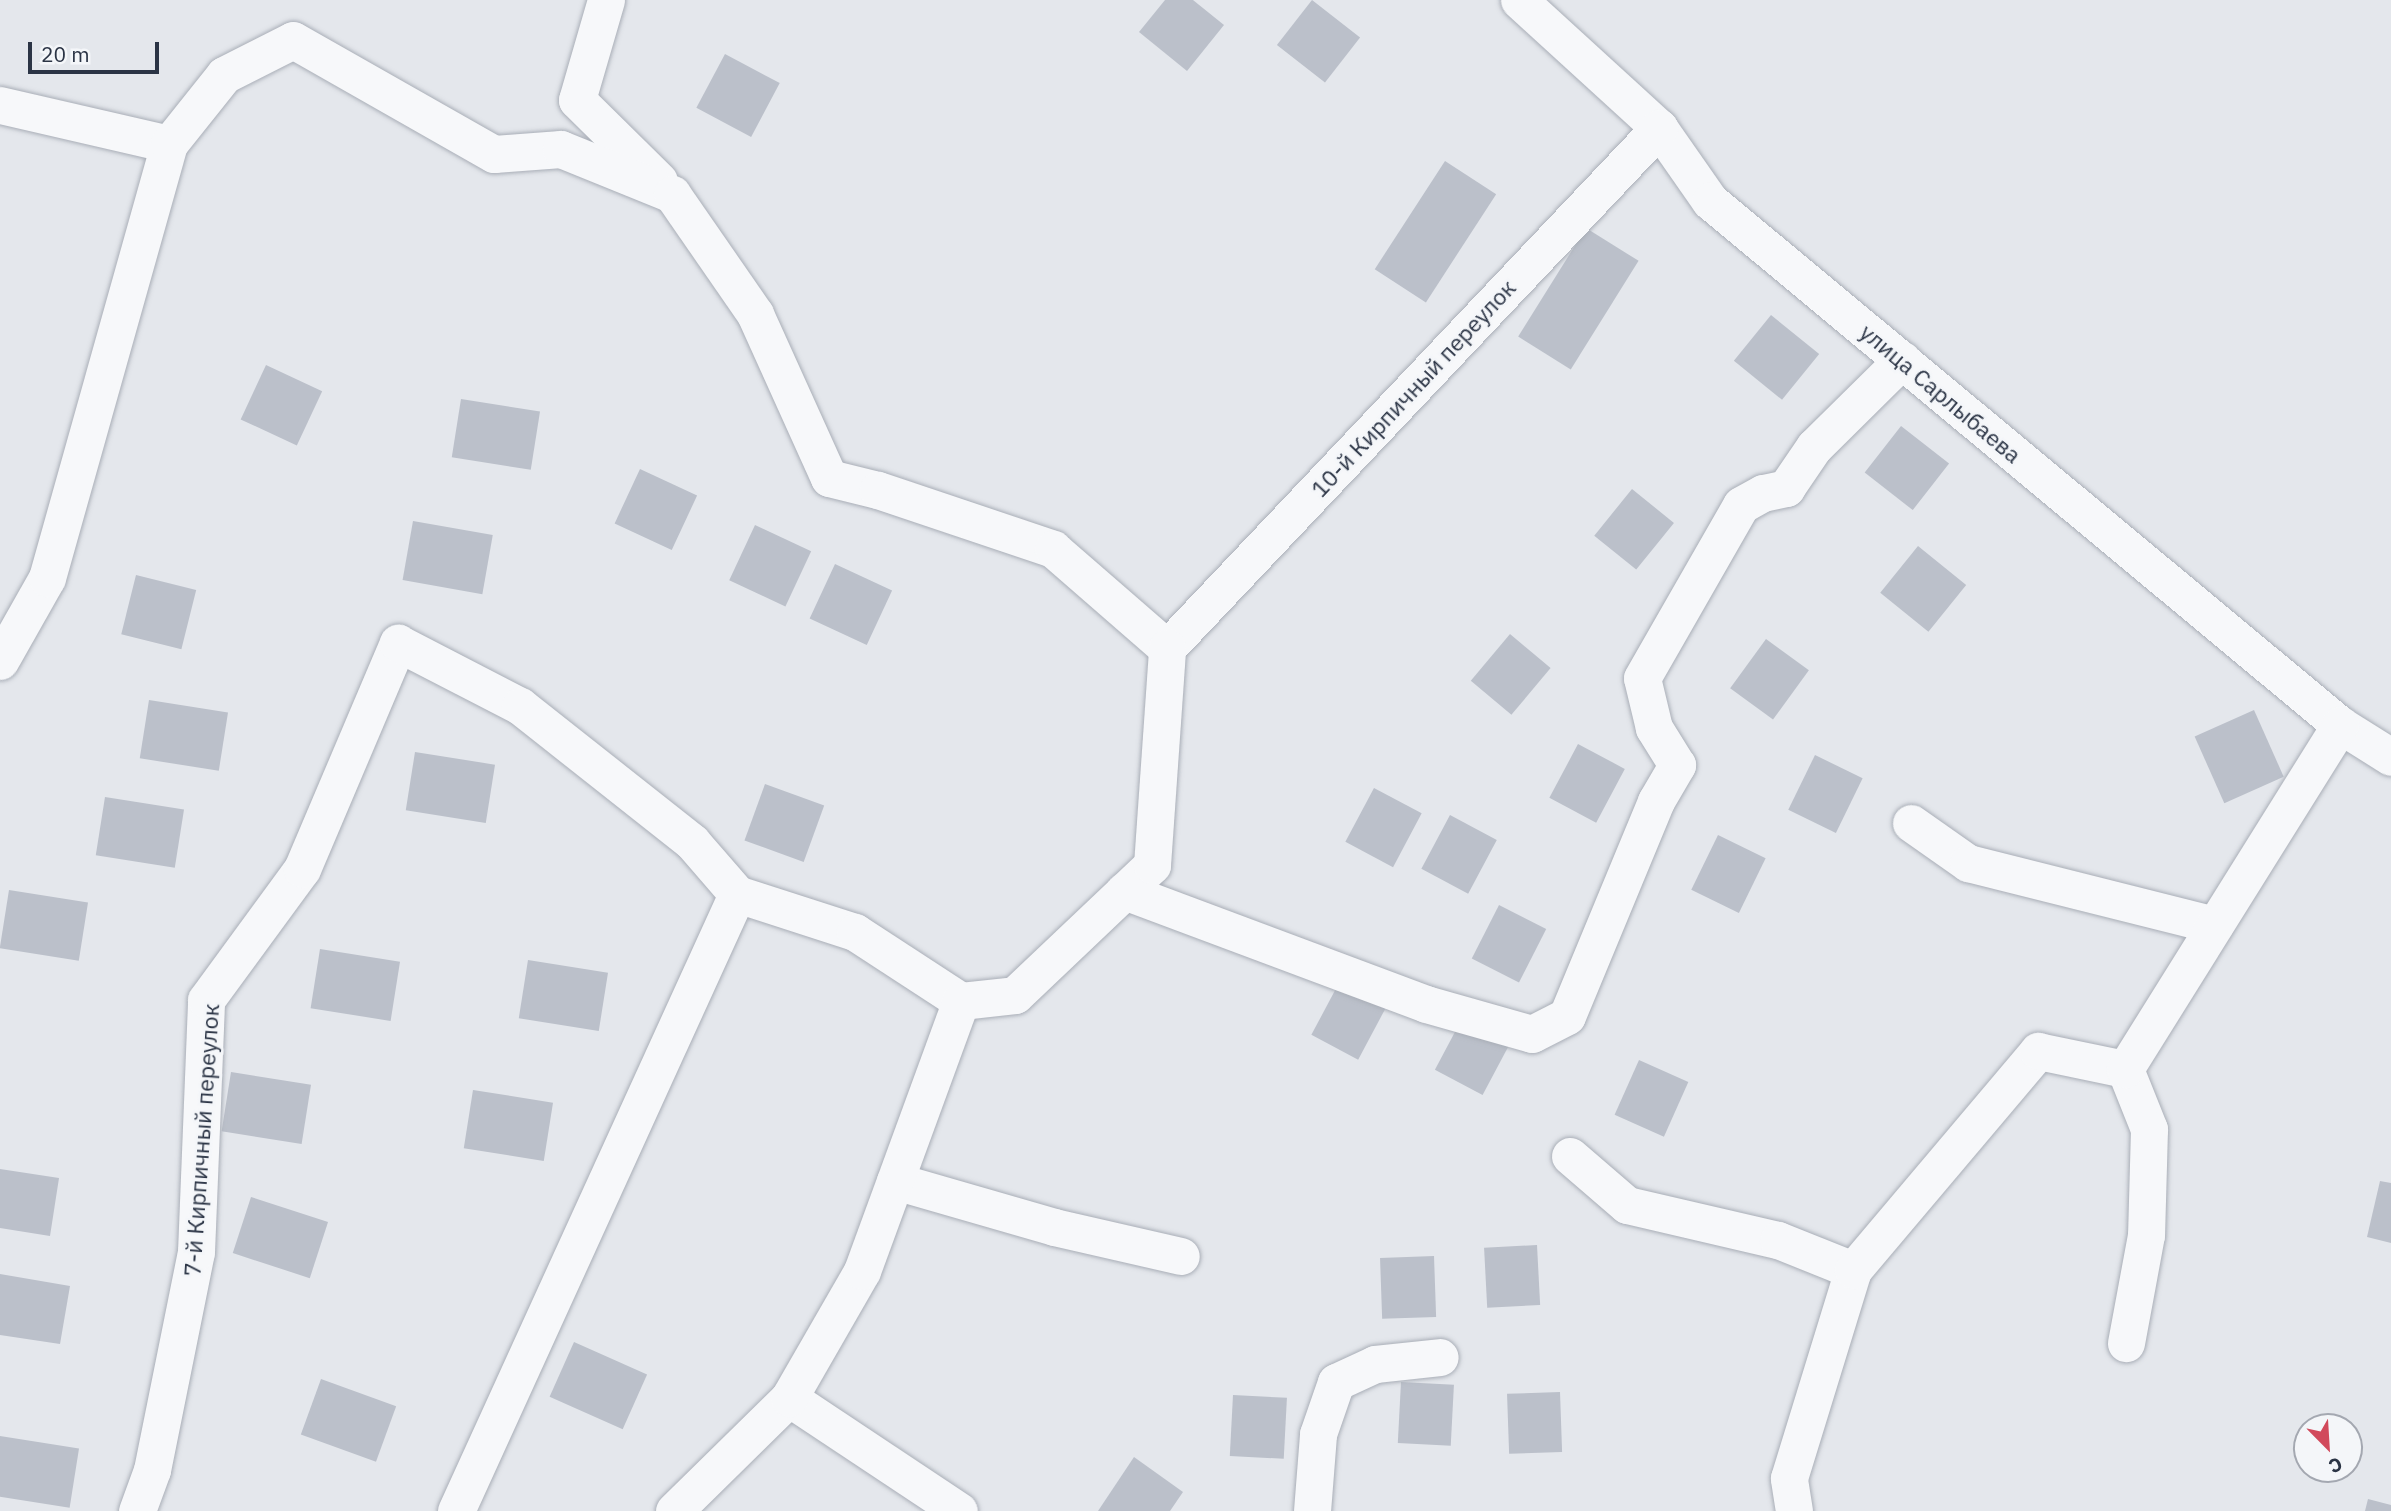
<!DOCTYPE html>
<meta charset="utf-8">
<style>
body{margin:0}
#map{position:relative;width:2391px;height:1511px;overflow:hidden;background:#e4e7ec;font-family:"IBM Plex Sans",sans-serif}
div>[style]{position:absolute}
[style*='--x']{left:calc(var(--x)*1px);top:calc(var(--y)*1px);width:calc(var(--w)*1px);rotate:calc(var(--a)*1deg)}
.building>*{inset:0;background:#bbc0ca;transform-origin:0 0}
.roads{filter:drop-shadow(0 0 2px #a9aeb7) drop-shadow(0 0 2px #a9aeb7)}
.street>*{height:37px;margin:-18.5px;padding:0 18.5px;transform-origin:18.5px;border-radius:18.5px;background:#f7f8fa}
span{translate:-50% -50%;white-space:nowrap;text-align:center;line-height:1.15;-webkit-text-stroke:5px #f4f6f9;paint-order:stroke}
.street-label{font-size:23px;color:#2b3445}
.north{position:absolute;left:2293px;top:1413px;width:70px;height:70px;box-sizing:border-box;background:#f4f6f9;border:2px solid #a4a8b1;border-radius:50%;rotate:156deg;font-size:19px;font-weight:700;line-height:28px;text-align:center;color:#2b3445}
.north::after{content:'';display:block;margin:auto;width:24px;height:32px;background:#d1495b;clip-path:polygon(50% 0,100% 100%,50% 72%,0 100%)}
.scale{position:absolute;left:28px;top:42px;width:131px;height:32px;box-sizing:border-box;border:4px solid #2b3445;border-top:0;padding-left:9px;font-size:21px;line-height:24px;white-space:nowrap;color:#2b3445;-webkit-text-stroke:5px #f4f6f9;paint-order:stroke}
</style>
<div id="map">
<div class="building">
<i style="clip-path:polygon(1165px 0,1193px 0,1224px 25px,1187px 71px,1139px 32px)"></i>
<i style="left:1312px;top:0;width:61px;height:57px;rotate:38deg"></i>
<i style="left:725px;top:54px;width:62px;height:61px;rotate:28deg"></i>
<i style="left:1445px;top:161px;width:61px;height:129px;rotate:33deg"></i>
<i style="left:1586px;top:228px;width:62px;height:128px;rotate:32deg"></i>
<i style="left:1771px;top:315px;width:62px;height:59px;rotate:39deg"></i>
<i style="left:266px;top:365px;width:62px;height:60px;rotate:25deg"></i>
<i style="left:461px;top:399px;width:80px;height:59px;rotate:9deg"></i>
<i style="left:1901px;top:426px;width:61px;height:59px;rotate:38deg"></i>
<i style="left:640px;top:469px;width:63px;height:60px;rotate:25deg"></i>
<i style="left:1632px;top:489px;width:54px;height:60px;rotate:39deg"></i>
<i style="left:413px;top:521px;width:81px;height:60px;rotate:10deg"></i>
<i style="left:755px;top:525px;width:62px;height:61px;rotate:25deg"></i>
<i style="left:1918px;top:546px;width:62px;height:60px;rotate:39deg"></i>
<i style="left:835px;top:564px;width:63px;height:60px;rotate:25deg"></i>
<i style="left:136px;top:575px;width:62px;height:61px;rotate:14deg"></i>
<i style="left:1510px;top:634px;width:53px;height:61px;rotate:40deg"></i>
<i style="left:1766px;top:639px;width:53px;height:61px;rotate:36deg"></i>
<i style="left:149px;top:700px;width:80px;height:59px;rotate:9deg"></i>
<i style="left:2254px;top:710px;width:73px;height:65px;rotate:66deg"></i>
<i style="left:1578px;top:744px;width:53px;height:61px;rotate:28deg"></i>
<i style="left:415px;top:752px;width:81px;height:59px;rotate:9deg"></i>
<i style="left:1815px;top:755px;width:53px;height:61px;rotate:26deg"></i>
<i style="left:765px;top:784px;width:63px;height:60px;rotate:20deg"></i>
<i style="left:1374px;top:788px;width:54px;height:61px;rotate:28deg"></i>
<i style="left:105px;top:797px;width:80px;height:59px;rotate:9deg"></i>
<i style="left:1450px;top:815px;width:53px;height:61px;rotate:28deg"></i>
<i style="left:1718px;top:835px;width:53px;height:61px;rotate:26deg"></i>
<i style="left:9px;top:890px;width:80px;height:59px;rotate:9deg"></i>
<i style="left:1499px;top:905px;width:53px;height:60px;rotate:27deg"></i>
<i style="left:320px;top:949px;width:81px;height:60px;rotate:9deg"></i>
<i style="left:528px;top:960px;width:81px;height:59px;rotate:9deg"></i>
<i style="left:1340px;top:981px;width:53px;height:61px;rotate:28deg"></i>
<i style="left:1464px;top:1015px;width:54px;height:62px;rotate:28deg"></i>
<i style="left:1639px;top:1060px;width:54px;height:60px;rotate:24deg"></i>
<i style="left:231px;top:1072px;width:81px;height:60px;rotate:9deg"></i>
<i style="left:473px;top:1090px;width:81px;height:59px;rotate:9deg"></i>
<i style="clip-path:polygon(0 1169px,59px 1178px,50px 1236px,0 1228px)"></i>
<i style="clip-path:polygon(2380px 1181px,2391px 1183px,2391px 1243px,2367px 1237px)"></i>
<i style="left:251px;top:1197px;width:81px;height:59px;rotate:18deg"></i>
<i style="left:1537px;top:1245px;width:60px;height:53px;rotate:87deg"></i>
<i style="left:1434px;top:1256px;width:61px;height:54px;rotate:88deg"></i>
<i style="clip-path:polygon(0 1274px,70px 1286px,60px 1344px,0 1335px)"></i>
<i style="left:574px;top:1342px;width:80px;height:60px;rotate:24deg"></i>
<i style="left:321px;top:1379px;width:80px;height:59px;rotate:20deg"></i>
<i style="left:1401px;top:1382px;width:53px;height:61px;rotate:3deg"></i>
<i style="left:1560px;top:1392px;width:60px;height:53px;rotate:88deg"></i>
<i style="left:1233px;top:1395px;width:54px;height:61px;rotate:3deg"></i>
<i style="left:0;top:1436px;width:80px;height:60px;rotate:9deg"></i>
<i style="clip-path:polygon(1134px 1457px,1183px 1492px,1170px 1511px,1098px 1511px)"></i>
<i style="clip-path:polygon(2368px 1499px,2391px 1505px,2391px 1511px,2365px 1511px)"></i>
</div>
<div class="roads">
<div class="street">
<i style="--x:606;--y:0;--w:104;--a:106.2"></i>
<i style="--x:577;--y:100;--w:115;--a:44.6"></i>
<i style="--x:1519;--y:0;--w:190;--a:42.4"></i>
<i style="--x:1659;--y:128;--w:89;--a:55.1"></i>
<i style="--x:1710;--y:201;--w:819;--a:39.75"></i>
<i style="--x:2340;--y:725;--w:60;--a:32.1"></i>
<i style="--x:0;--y:105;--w:173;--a:13"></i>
<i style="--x:1167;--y:648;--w:716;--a:-46.58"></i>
<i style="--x:0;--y:661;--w:95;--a:-60.5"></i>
<i style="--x:47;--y:578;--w:451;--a:-74.3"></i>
<i style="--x:169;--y:144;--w:88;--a:-51.4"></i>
<i style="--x:224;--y:75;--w:77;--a:-26.9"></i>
<i style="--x:293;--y:40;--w:231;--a:29.6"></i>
<i style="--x:494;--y:154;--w:67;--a:-4.3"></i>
<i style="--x:561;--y:149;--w:120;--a:22.1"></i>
<i style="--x:672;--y:194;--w:146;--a:55.3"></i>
<i style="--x:755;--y:314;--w:180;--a:65.7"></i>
<i style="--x:829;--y:478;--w:50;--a:13.8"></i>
<i style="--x:878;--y:490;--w:185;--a:18.6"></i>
<i style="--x:1053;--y:549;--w:151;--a:41"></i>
<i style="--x:1911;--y:823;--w:70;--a:35.1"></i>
<i style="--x:1968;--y:863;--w:254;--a:14.1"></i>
<i style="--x:1124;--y:891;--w:322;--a:20.5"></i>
<i style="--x:1426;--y:1004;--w:110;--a:15.8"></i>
<i style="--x:1532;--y:1034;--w:39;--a:-27"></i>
<i style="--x:1567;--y:1016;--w:233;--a:-67.5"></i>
<i style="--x:1656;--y:801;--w:42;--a:-59.7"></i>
<i style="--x:1677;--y:765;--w:44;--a:-121.9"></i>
<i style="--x:1654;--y:728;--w:51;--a:-103.5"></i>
<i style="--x:1642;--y:678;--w:199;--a:-60.2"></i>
<i style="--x:1741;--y:505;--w:25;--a:-29"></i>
<i style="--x:1763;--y:493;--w:24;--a:-12"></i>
<i style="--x:1786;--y:488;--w:50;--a:-55.7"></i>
<i style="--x:1814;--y:447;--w:124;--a:-44.7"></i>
<i style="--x:2125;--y:1069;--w:65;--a:68.2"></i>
<i style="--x:2149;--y:1129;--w:106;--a:91.6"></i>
<i style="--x:2146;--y:1235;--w:110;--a:100.5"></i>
<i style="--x:1570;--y:1156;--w:75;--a:40.7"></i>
<i style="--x:1627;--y:1205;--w:155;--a:13.1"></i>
<i style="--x:1778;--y:1240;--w:81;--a:21.8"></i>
<i style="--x:895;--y:1181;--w:166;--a:16.1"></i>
<i style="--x:1054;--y:1227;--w:130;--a:12.9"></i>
<i style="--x:789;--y:1398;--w:204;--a:33.6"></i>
<i style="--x:137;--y:1511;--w:44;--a:-69.9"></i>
<i style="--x:152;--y:1470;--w:222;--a:-78.6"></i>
<i style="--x:196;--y:1252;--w:252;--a:-87.7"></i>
<i style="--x:206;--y:1000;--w:162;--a:-53.8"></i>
<i style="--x:302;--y:869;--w:246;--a:-67"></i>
<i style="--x:398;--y:643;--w:137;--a:27.3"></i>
<i style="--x:520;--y:706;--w:219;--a:38.3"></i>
<i style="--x:692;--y:842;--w:69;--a:49.1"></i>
<i style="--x:737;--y:894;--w:124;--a:17.9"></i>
<i style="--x:855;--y:932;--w:126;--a:33.1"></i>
<i style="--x:456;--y:1511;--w:678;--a:-65.51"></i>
<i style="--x:674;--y:1511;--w:161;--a:-44.5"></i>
<i style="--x:789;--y:1398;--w:146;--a:-60.1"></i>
<i style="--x:862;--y:1271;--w:288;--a:-69.9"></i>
<i style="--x:961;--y:1001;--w:54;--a:-6.3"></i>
<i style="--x:1015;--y:995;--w:189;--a:-43.5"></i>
<i style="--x:1152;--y:865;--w:218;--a:-86"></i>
<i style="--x:1312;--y:1511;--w:77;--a:-85.5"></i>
<i style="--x:1318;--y:1434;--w:55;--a:-70.9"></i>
<i style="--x:1336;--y:1382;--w:43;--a:-24.8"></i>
<i style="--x:1375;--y:1364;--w:65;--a:-6.1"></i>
<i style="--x:1794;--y:1511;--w:33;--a:-99"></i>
<i style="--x:1789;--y:1478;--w:218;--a:-72.9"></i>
<i style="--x:1853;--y:1270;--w:287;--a:-49.8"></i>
<i style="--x:2038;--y:1051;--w:89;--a:11.7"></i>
<i style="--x:2125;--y:1069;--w:406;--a:-58"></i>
</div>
</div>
<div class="street-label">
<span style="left:1413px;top:388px;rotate:-47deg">10-й Кирпичный переулок</span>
<span style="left:1941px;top:393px;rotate:40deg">улица Сарлыбаева</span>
<span style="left:201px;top:1140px;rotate:-86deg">7-й Кирпичный переулок</span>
</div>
<div class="north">С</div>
<div class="scale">20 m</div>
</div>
